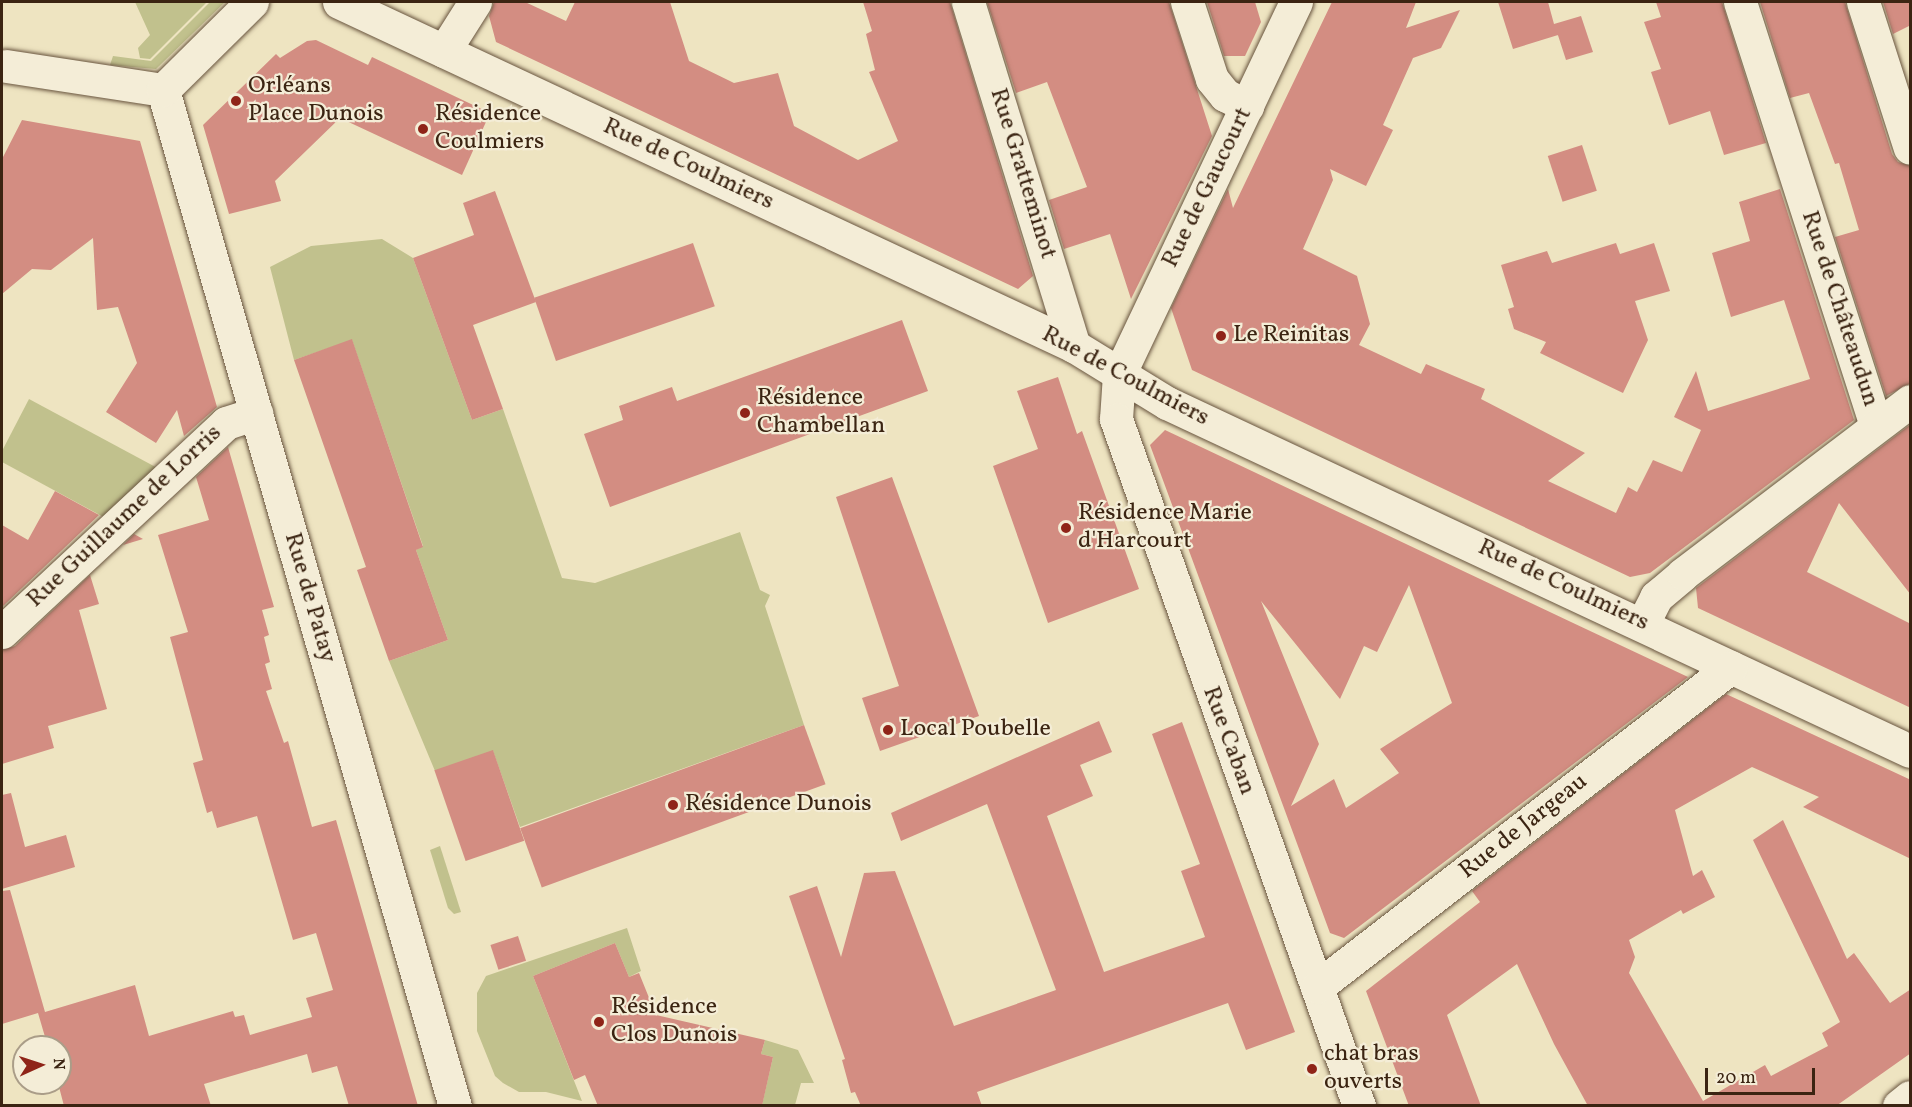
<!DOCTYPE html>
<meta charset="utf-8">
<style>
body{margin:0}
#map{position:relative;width:1912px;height:1107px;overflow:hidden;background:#eee4c1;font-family:Vollkorn,serif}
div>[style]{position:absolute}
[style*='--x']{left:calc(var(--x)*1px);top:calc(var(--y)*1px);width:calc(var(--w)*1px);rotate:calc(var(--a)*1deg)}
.green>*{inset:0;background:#c1c18d}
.building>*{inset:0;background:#d38d82;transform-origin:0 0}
.roads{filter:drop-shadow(0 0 2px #68543e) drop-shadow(0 0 2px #68543e)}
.minor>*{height:33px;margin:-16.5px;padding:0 16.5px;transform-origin:16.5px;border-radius:16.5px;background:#f4edd7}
.dots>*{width:16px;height:16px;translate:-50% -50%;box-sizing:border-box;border:3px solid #f4edd7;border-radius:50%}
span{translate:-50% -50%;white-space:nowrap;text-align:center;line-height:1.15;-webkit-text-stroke:4.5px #f4edd7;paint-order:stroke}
.poi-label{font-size:24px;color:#3b2412}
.left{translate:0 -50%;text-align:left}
.street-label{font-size:24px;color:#3b2412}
.frame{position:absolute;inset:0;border:3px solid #3b2412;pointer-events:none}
.north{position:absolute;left:12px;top:1035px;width:60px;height:60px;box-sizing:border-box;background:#f4edd7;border:2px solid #aa9d88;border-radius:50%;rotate:87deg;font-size:16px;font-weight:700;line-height:24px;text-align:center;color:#3b2412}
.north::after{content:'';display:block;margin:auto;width:21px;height:27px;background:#8f2418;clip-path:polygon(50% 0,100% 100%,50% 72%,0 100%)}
.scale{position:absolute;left:1705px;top:1068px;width:110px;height:27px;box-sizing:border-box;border:3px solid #3b2412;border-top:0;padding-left:8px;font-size:18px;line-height:21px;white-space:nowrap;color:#3b2412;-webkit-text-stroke:4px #f4edd7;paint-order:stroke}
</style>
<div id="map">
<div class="green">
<i style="clip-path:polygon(135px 2px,207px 2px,150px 59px,140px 58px,138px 48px,150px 35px)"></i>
<i style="clip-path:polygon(210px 2px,225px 2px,156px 69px,110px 65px,113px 56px,151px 61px)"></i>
<i style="clip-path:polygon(382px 239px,413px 258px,472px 420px,503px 409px,562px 578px,595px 583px,740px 532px,760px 590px,770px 595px,765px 606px,804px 725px,520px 827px,493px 751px,435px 771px,389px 661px,448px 640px,416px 550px,423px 546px,352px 340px,294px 360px,270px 267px,311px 246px)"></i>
<i style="clip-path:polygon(29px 399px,163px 471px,109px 520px,2px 462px,2px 451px)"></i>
<i style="clip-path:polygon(440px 846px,461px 912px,454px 914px,448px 908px,430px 850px)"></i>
<i style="clip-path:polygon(627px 928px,641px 971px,629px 977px,615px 943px,533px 976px,582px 1101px,546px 1092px,519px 1092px,503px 1083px,495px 1076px,477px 1031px,477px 993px,486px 976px)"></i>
<i style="clip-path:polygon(765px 1040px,798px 1050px,814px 1083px,801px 1083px,795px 1105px,762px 1105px,773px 1057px,761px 1054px)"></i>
</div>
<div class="building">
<i style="clip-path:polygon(494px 2px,525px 2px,566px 21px,575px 2px,670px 2px,689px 61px,734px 83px,778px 73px,794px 126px,858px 160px,898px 141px,869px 72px,875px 70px,866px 34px,872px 31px,863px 2px,950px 2px,1033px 276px,1018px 289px,496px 42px,489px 16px)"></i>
<i style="clip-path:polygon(987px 2px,1169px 2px,1212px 136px,1131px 299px,1110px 234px,1064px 249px,1049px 200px,1087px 187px,1047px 82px,1016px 93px)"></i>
<i style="clip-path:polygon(1207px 2px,1255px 2px,1261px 22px,1245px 56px,1224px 56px)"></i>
<i style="clip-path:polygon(1332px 2px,1416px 2px,1406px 28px,1460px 10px,1441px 48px,1413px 58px,1383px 125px,1393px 130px,1366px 186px,1330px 169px,1333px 180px,1303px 249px,1357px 276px,1370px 324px,1359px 345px,1421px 374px,1426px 364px,1485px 389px,1481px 399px,1585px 453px,1548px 481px,1616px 513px,1628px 487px,1637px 492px,1653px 460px,1682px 472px,1701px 430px,1674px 417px,1696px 371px,1708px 411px,1810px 379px,1784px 300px,1731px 317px,1712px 253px,1750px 241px,1739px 202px,1780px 189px,1854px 420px,1650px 573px,1630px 577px,1192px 370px,1171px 308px,1228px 189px,1233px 208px)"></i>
<i style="clip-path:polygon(1498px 2px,1548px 2px,1554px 24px,1581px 16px,1593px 52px,1566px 60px,1555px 26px,1558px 35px,1513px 49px)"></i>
<i style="clip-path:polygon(1656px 2px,1722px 2px,1766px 143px,1724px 155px,1710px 111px,1669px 125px,1651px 72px,1661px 69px,1644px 22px,1661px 17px)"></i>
<i style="clip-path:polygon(1760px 2px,1845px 2px,1892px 154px,1898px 162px,1911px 166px,1911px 383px,1886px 396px,1835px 237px,1859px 230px,1839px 163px,1835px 164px,1809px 93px,1790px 98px)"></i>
<i style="clip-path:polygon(1883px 2px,1911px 2px,1911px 25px,1893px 34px)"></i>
<i style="clip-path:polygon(316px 40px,368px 65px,372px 57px,490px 113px,462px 175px,340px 118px,275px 181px,281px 201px,229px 214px,203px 125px,276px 54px,280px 58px,307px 41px)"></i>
<i style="clip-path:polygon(22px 120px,140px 141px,217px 407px,184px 436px,177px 410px,156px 443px,106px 412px,137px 363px,118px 307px,97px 310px,93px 238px,51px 270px,32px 269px,2px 294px,2px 159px)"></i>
<i style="left:1582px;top:145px;width:48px;height:36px;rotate:72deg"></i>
<i style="clip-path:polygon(495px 191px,536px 302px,473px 325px,503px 409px,472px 420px,413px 258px,474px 235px,463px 203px)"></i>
<i style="left:693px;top:243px;width:67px;height:168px;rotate:71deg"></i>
<i style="clip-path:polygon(1616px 243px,1620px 254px,1654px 243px,1670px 291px,1635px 301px,1648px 340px,1623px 393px,1540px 353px,1546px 342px,1514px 329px,1508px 309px,1514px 307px,1501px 265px,1547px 251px,1552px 263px)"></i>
<i style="clip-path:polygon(902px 320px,928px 391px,610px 507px,584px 434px,623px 420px,619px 406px,672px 387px,677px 401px)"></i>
<i style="clip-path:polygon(352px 339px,423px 547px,416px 550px,448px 640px,389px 661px,357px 570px,366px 567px,294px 360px)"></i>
<i style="clip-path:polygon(1058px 377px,1077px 434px,1082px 431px,1139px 589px,1048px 623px,993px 466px,1038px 449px,1017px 391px)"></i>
<i style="clip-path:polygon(1911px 424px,1911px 595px,1839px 503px,1807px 572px,1911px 624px,1911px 708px,1698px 608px,1696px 588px)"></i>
<i style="clip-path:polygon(evenodd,1165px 430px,1571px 622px,1688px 677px,1344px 938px,1330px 933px,1150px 445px,1165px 430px,1409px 585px,1452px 703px,1380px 749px,1399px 773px,1346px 808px,1334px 779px,1291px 806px,1319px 744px,1261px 601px,1340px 699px,1364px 646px,1377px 652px,1409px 585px)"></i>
<i style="clip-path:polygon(228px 447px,274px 607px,262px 610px,269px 635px,264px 637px,270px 662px,265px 664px,272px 689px,266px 691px,284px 743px,288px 741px,312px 827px,336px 820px,418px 1106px,349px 1106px,337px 1066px,312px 1073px,307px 1054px,204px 1084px,211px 1106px,64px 1106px,58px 1083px,60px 1047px,48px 1047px,38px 1013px,2px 1024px,2px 891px,10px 890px,45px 1012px,135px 985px,149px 1036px,233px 1011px,235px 1017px,244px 1015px,250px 1035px,312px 1017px,306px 998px,333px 990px,316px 933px,293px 940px,257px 816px,217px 828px,212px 811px,207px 813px,193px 763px,203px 760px,170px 637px,188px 632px,158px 535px,209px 520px,196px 477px)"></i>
<i style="clip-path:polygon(892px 477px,979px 716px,880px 751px,862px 698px,899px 686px,836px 497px)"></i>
<i style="clip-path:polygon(55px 491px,99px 515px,2px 607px,2px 525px,28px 540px)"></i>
<i style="clip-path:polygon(134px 534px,143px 539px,123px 545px)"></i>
<i style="clip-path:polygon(90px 575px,99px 604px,79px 610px,107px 709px,48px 726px,54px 748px,2px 764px,2px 650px,15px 646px)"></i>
<i style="clip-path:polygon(1726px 694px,1911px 780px,1911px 859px,1803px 807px,1819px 797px,1752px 767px,1675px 810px,1693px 876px,1702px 870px,1715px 897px,1683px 914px,1681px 910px,1629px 940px,1635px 957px,1629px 973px,1703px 1101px,1765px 1065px,1771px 1076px,1828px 1046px,1822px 1033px,1840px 1022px,1753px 840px,1783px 820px,1847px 959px,1854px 953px,1890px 1003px,1911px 989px,1911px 1053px,1836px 1106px,1588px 1106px,1554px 1044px,1517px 964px,1447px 1015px,1481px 1106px,1409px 1106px,1366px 991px,1480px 902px,1472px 891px)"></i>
<i style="clip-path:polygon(1099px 721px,1112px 752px,1080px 765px,1093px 796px,1047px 816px,1104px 972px,1205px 937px,1181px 871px,1200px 864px,1152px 734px,1182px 722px,1295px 1032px,1246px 1050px,1228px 1003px,977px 1092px,982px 1106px,861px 1106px,855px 1092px,851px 1093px,842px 1060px,845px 1059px,789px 896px,817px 886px,841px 957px,864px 873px,895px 871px,954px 1026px,1056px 990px,987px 804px,901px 841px,891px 813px)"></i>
<i style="left:804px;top:725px;width:63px;height:302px;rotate:70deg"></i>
<i style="left:493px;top:750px;width:96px;height:62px;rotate:71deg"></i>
<i style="clip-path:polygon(11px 793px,25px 847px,66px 835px,75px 867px,2px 889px,2px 795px)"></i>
<i style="left:518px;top:936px;width:26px;height:29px;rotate:72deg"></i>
<i style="clip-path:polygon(615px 943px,629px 977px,639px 973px,656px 1015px,765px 1040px,761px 1054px,773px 1057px,762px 1106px,598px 1106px,585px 1075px,574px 1080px,533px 976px)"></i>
</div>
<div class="roads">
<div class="minor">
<i style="--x:339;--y:2;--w:812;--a:25.08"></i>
<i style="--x:1074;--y:346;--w:109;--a:31.5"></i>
<i style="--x:1167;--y:403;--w:820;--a:25.1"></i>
<i style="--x:968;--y:2;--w:360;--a:72.9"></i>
<i style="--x:1187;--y:2;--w:81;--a:72"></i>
<i style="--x:1212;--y:79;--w:21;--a:51"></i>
<i style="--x:1225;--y:95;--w:25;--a:27"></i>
<i style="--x:1296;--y:2;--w:412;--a:115.4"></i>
<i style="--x:1119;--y:374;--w:45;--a:93.8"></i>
<i style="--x:1116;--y:419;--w:729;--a:70.52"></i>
<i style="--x:1740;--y:2;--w:445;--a:72.2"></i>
<i style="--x:1863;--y:2;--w:153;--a:72.2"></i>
<i style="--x:444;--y:51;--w:58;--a:-57.7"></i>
<i style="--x:6;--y:66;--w:159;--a:8.7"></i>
<i style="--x:163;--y:90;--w:1057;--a:73.97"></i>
<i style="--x:163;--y:90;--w:125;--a:-44.7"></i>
<i style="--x:1643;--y:623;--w:29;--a:-63"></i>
<i style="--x:1656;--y:597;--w:35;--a:-40"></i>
<i style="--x:1683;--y:574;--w:285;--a:-37.3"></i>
<i style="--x:2;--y:632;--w:306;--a:-43"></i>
<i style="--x:226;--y:423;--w:32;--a:-18"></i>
<i style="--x:1317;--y:987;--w:523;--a:-37.7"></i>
<i style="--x:1899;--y:1106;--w:14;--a:-39"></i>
</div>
</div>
<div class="dots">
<i style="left:236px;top:101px;background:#8f2418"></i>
<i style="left:423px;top:129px;background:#8f2418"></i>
<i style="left:1221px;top:336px;background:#8f2418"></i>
<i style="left:745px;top:413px;background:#8f2418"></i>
<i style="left:1066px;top:528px;background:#8f2418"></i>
<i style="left:888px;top:730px;background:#8f2418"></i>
<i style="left:673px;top:805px;background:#8f2418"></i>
<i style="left:599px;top:1022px;background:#8f2418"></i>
<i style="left:1312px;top:1069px;background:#8f2418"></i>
</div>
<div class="poi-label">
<span class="left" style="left:248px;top:101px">Orléans<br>Place Dunois</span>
<span class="left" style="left:435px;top:129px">Résidence<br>Coulmiers</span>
<span class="left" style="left:1233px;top:336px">Le Reinitas</span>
<span class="left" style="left:757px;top:413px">Résidence<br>Chambellan</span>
<span class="left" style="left:1078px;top:528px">Résidence Marie<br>d'Harcourt</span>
<span class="left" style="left:900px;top:730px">Local Poubelle</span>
<span class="left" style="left:685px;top:805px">Résidence Dunois</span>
<span class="left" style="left:611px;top:1022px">Résidence<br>Clos Dunois</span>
<span class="left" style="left:1324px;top:1069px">chat bras<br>ouverts</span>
</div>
<div class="street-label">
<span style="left:688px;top:165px;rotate:25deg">Rue de Coulmiers</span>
<span style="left:1022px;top:174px;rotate:73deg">Rue Gratteminot</span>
<span style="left:1208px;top:188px;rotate:-64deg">Rue de Gaucourt</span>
<span style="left:1839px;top:309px;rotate:72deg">Rue de Châteaudun</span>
<span style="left:1125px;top:377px;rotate:28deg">Rue de Coulmiers</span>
<span style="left:125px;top:517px;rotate:-43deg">Rue Guillaume de Lorris</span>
<span style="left:1563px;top:586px;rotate:25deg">Rue de Coulmiers</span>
<span style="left:309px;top:598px;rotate:74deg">Rue de Patay</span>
<span style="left:1228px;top:741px;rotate:70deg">Rue Caban</span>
<span style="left:1524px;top:827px;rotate:-38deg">Rue de Jargeau</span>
</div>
<div class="frame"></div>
<div class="north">N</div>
<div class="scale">20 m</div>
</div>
